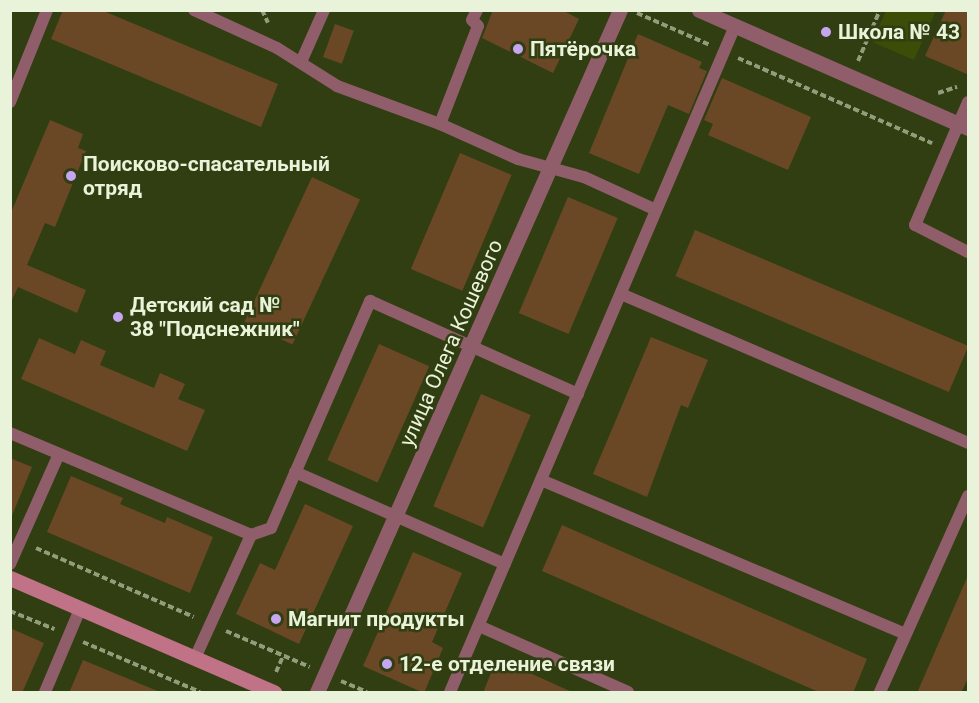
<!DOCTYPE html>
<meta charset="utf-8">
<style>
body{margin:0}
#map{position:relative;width:979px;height:703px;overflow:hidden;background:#313e12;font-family:Roboto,sans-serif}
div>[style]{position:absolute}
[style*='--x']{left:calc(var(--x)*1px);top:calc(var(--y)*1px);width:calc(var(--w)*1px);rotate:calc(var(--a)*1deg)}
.green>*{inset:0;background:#3b4d07}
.building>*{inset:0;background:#6a4825;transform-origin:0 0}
.path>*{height:4px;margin-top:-2px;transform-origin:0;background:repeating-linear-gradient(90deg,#929d7b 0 6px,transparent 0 9px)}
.lane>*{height:12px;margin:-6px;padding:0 6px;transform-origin:6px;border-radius:6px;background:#905e6a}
.street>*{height:15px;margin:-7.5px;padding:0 7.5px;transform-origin:7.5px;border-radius:7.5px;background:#905e6a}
.secondary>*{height:15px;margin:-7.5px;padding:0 7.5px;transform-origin:7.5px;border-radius:7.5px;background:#c07286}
.dots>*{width:16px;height:16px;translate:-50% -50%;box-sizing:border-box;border:3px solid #313e12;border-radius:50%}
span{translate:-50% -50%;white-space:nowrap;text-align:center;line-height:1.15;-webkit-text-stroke:5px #313e12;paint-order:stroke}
.poi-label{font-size:21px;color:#e9f3da;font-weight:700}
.left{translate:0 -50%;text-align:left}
.street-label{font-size:21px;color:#e9f3da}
.frame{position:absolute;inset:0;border:12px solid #e9f3da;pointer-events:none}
</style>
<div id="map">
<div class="green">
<i style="clip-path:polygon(886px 11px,936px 11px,914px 60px,872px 42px)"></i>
</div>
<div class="building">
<i style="clip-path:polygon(63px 10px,101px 10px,278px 84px,261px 127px,51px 39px)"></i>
<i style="clip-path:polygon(493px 10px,562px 10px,579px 19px,553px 73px,482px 38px)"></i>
<i style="clip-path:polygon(946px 10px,969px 10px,969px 75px,925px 56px)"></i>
<i style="left:335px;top:24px;width:20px;height:35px;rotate:20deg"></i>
<i style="clip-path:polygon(638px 34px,702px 62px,699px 68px,707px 71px,689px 114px,668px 105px,639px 174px,589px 153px)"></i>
<i style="clip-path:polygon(722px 78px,811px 117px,788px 170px,708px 135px,713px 124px,704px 120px)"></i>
<i style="clip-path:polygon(50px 120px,83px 134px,78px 148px,86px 151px,55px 227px,45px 223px,27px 265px,86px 290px,77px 313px,18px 287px,10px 304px,10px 215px)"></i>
<i style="left:460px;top:153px;width:56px;height:126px;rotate:23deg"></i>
<i style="left:312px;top:177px;width:53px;height:160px;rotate:25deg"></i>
<i style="left:568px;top:197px;width:54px;height:126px;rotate:23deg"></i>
<i style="left:695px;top:230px;width:297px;height:50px;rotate:23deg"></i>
<i style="clip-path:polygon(651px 337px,708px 360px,688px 408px,681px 405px,647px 497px,593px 474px)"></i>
<i style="clip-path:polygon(39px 338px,75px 354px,81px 340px,106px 351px,100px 365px,154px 388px,160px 373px,185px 384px,178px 399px,205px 410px,187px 451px,21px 379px)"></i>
<i style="left:379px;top:344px;width:55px;height:127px;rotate:24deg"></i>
<i style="left:481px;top:394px;width:54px;height:122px;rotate:23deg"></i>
<i style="clip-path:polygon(10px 458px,32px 467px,11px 518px,10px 518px)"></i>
<i style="clip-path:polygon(71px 476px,123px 498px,120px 504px,165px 523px,167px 517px,213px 537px,190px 593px,47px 532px)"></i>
<i style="clip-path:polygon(305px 504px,353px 526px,299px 644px,236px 614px,260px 563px,275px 570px)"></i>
<i style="clip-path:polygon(562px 525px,867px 659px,853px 693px,821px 693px,542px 571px)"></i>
<i style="clip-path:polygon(413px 552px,462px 573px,432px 642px,443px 648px,424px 693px,363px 666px)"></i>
<i style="clip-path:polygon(969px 573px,969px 676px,961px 693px,917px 693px)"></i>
<i style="clip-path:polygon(10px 628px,44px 643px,22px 693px,10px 693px)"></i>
<i style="clip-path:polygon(497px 658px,574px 693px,483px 693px)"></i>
<i style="clip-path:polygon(83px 660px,160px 692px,160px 693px,69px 693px)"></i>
</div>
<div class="path">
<i style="--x:262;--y:10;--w:14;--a:65"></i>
<i style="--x:637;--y:13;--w:80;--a:23.7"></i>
<i style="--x:738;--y:58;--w:212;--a:23.7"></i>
<i style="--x:858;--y:61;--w:56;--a:-66.7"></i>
<i style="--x:938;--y:93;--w:20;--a:-18"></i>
<i style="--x:36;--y:548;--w:172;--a:23.6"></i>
<i style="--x:10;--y:611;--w:48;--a:22.2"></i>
<i style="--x:226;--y:631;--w:91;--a:23.2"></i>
<i style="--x:83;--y:642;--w:127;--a:23.1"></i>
<i style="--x:276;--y:672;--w:17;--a:-66"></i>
<i style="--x:341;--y:681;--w:28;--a:23"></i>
</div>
<div class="lane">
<i style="--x:194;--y:10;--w:91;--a:24.6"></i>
<i style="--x:277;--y:48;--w:71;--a:32.3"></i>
<i style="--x:337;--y:86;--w:110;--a:20.3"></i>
<i style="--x:440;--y:124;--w:85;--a:24.2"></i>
<i style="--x:518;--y:159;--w:68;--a:15.3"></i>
<i style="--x:584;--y:177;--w:79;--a:24.6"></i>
<i style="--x:301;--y:62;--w:57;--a:-66.1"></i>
<i style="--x:10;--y:102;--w:99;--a:-68.1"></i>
<i style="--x:968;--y:102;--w:134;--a:113.3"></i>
<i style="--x:915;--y:225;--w:59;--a:27"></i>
<i style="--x:440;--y:124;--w:105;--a:-68.8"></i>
<i style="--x:478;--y:26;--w:8;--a:-135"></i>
<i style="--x:472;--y:20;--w:11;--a:-63"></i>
<i style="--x:621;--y:294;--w:378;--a:23.2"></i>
<i style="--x:10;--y:433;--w:262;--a:22.9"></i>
<i style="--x:295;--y:472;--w:229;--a:23.7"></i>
<i style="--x:541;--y:480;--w:395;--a:22.9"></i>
<i style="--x:10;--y:564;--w:120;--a:-66"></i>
<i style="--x:479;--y:626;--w:163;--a:23.9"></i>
<i style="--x:195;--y:658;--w:135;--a:-65.5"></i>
<i style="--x:251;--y:535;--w:21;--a:-19"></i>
<i style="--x:271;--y:528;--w:248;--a:-66.4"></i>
<i style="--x:370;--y:301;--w:228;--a:24.1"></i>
<i style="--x:45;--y:692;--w:90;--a:-67.1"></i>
<i style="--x:450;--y:692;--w:724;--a:-66.83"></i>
<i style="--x:880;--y:692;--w:215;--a:-65.8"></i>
</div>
<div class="street">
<i style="--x:699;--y:10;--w:294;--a:23.7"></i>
<i style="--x:317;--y:692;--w:746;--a:-66.05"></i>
</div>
<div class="secondary">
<i style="--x:10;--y:578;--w:288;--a:23.4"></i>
</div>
<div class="dots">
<i style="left:826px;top:32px;background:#c6a6f0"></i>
<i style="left:518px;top:49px;background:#c6a6f0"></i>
<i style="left:71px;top:176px;background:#c6a6f0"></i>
<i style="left:118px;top:317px;background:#c6a6f0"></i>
<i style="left:276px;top:619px;background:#c6a6f0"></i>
<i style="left:387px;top:664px;background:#c6a6f0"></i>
</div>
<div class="poi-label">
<span class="left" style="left:838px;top:32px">Школа № 43</span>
<span class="left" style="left:530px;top:49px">Пятёрочка</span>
<span class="left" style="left:83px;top:176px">Поисково-спасательный<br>отряд</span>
<span class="left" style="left:130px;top:317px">Детский сад №<br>38 "Подснежник"</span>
<span class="left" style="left:288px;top:619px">Магнит продукты</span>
<span class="left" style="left:399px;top:664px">12-е отделение связи</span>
</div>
<div class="street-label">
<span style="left:451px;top:343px;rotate:-66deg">улица Олега Кошевого</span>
</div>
<div class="frame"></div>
</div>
